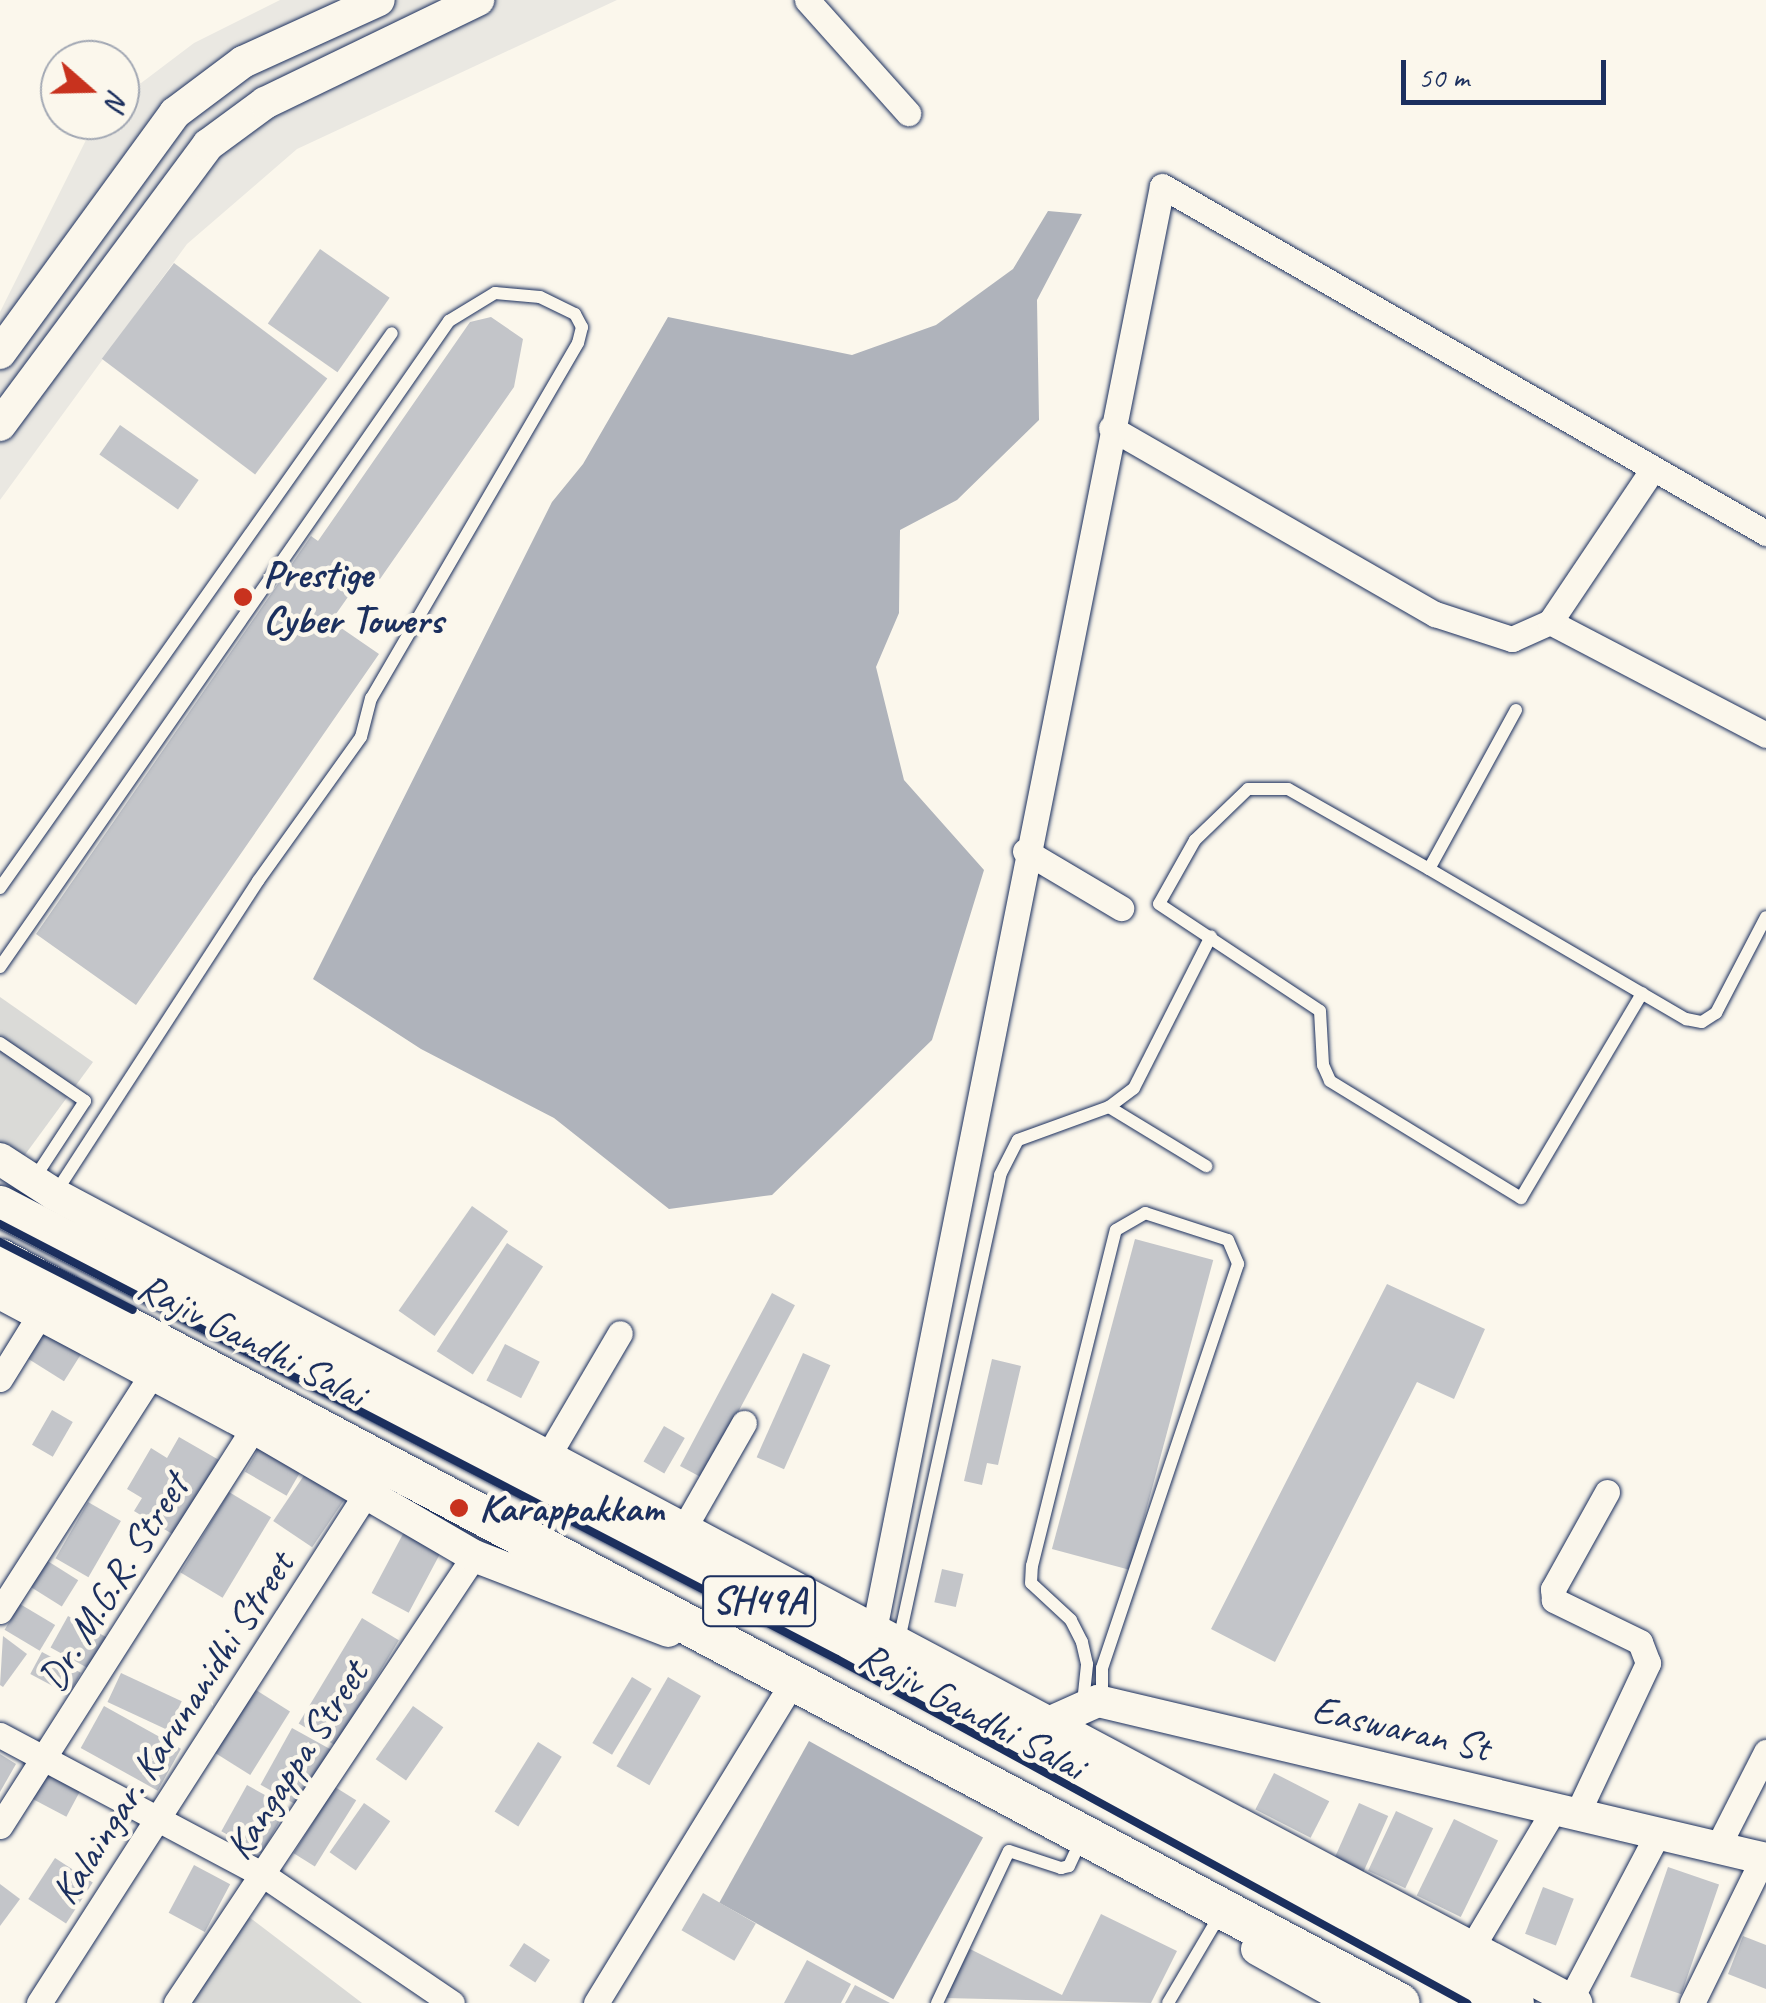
<!DOCTYPE html>
<style>
body{margin:0}
#map{position:relative;width:1766px;height:2003px;overflow:hidden;background:#fbf7ec;font-family:Caveat,sans-serif}
div>[style]{position:absolute}
[style*='--x']{left:calc(var(--x)*1px);top:calc(var(--y)*1px);width:calc(var(--w)*1px);rotate:calc(var(--a)*1deg)}
.built>*{inset:0;background:#eae8e2}
.green>*{inset:0;background:#dadad7}
.water>*{inset:0;background:#afb3bb;transform-origin:0 0}
.building>*{inset:0;background:#c3c5c9;transform-origin:0 0}
.roads{filter:drop-shadow(0 0 2px #1b2f5e) drop-shadow(0 0 2px #1b2f5e)}
.service>*{height:12px;margin:-6px;padding:0 6px;transform-origin:6px;border-radius:6px;background:#fbf7ec}
.minor>*{height:25px;margin:-12.5px;padding:0 12.5px;transform-origin:12.5px;border-radius:12.5px;background:#fbf7ec}
.tertiary>*{height:32px;margin:-16px;padding:0 16px;transform-origin:16px;border-radius:16px;background:#fbf7ec}
.primary>*{height:40px;margin:-20px;padding:0 20px;transform-origin:20px;border-radius:20px;background:#fbf7ec}
.rail>*{height:8px;margin:-4px;padding:0 4px;transform-origin:4px;border-radius:4px;background:#1b2f5e}
.dots>*{width:28px;height:28px;translate:-50% -50%;box-sizing:border-box;border:5px solid #fbf7ec;border-radius:50%}
span{translate:-50% -50%;white-space:nowrap;text-align:center;line-height:1.15;-webkit-text-stroke:9px #fbf7ec;paint-order:stroke}
.shield-label span{padding:2px 8px;background:#fbf7ec;border:2px solid;border-radius:8px;-webkit-text-stroke-width:0}
.shield-label{font-size:38px;color:#1b2f5e;font-weight:700}
.poi-label{font-size:40px;color:#1b2f5e;font-weight:700}
.left{translate:0 -50%;text-align:left}
.street-label{font-size:40px;color:#1b2f5e}
.north{position:absolute;left:40px;top:40px;width:100px;height:100px;box-sizing:border-box;background:#fbf7ec;border:2px solid #a1a7b3;border-radius:50%;rotate:110deg;font-size:28px;font-weight:700;line-height:40px;text-align:center;color:#1b2f5e}
.north::after{content:'';display:block;margin:auto;width:35px;height:45px;background:#c8321e;clip-path:polygon(50% 0,100% 100%,50% 72%,0 100%)}
.scale{position:absolute;left:1401px;top:60px;width:205px;height:45px;box-sizing:border-box;border:5px solid #1b2f5e;border-top:0;padding-left:12px;font-size:30px;line-height:35px;white-space:nowrap;color:#1b2f5e;-webkit-text-stroke:8px #fbf7ec;paint-order:stroke}
</style>
<div id="map">
<div class="built">
<i style="clip-path:polygon(280px 0,617px 0,297px 149px,187px 244px,0 500px,0 312px,96px 120px,120px 120px,120px 99px,194px 43px)"></i>
</div>
<div class="green">
<i style="clip-path:polygon(0 997px,93px 1062px,16px 1167px,0 1159px)"></i>
<i style="clip-path:polygon(249px 1917px,362px 2003px,190px 2003px)"></i>
</div>
<div class="water">
<i style="clip-path:polygon(1048px 211px,1082px 214px,1037px 300px,1039px 420px,957px 500px,900px 530px,899px 613px,876px 667px,904px 780px,984px 870px,932px 1040px,772px 1195px,669px 1209px,554px 1118px,421px 1049px,313px 979px,552px 502px,583px 464px,668px 317px,852px 355px,936px 325px,1013px 269px)"></i>
<i style="left:809px;top:1741px;width:199px;height:185px;rotate:29deg"></i>
</div>
<div class="building">
<i style="left:320px;top:249px;width:85px;height:91px;rotate:35deg"></i>
<i style="left:174px;top:263px;width:192px;height:120px;rotate:37deg"></i>
<i style="clip-path:polygon(491px 317px,523px 339px,514px 387px,380px 579px,367px 570px,331px 621px,379px 654px,136px 1005px,36px 934px,311px 536px,318px 541px,470px 322px)"></i>
<i style="left:120px;top:425px;width:96px;height:36px;rotate:35deg"></i>
<i style="left:472px;top:1206px;width:44px;height:128px;rotate:35deg"></i>
<i style="left:1135px;top:1239px;width:81px;height:321px;rotate:15deg"></i>
<i style="left:507px;top:1243px;width:43px;height:129px;rotate:33deg"></i>
<i style="clip-path:polygon(1387px 1284px,1485px 1329px,1454px 1399px,1417px 1382px,1275px 1662px,1211px 1629px)"></i>
<i style="left:772px;top:1293px;width:26px;height:196px;rotate:28deg"></i>
<i style="left:43px;top:1328px;width:46px;height:34px;rotate:32deg"></i>
<i style="left:505px;top:1344px;width:39px;height:41px;rotate:27deg"></i>
<i style="left:803px;top:1353px;width:30px;height:114px;rotate:24deg"></i>
<i style="clip-path:polygon(992px 1359px,1021px 1366px,998px 1465px,987px 1463px,982px 1485px,964px 1481px)"></i>
<i style="left:52px;top:1410px;width:24px;height:40px;rotate:30deg"></i>
<i style="left:664px;top:1426px;width:24px;height:41px;rotate:30deg"></i>
<i style="clip-path:polygon(179px 1437px,219px 1460px,174px 1535px,134px 1511px,142px 1498px,127px 1489px,151px 1448px,167px 1458px)"></i>
<i style="left:261px;top:1444px;width:48px;height:32px;rotate:30deg"></i>
<i style="left:309px;top:1468px;width:47px;height:64px;rotate:34deg"></i>
<i style="left:229px;top:1492px;width:49px;height:94px;rotate:31deg"></i>
<i style="left:88px;top:1502px;width:38px;height:65px;rotate:30deg"></i>
<i style="left:404px;top:1532px;width:42px;height:69px;rotate:28deg"></i>
<i style="left:46px;top:1560px;width:38px;height:31px;rotate:32deg"></i>
<i style="left:942px;top:1569px;width:22px;height:34px;rotate:13deg"></i>
<i style="left:20px;top:1604px;width:41px;height:30px;rotate:31deg"></i>
<i style="left:68px;top:1616px;width:45px;height:36px;rotate:29deg"></i>
<i style="left:362px;top:1618px;width:43px;height:123px;rotate:31deg"></i>
<i style="clip-path:polygon(3px 1636px,27px 1654px,3px 1687px,0 1685px)"></i>
<i style="left:42px;top:1652px;width:44px;height:25px;rotate:28deg"></i>
<i style="left:121px;top:1673px;width:67px;height:32px;rotate:25deg"></i>
<i style="left:632px;top:1677px;width:23px;height:77px;rotate:31deg"></i>
<i style="left:668px;top:1677px;width:38px;height:103px;rotate:30deg"></i>
<i style="left:251px;top:1687px;width:46px;height:75px;rotate:32deg"></i>
<i style="left:104px;top:1706px;width:88px;height:48px;rotate:29deg"></i>
<i style="left:413px;top:1706px;width:37px;height:65px;rotate:35deg"></i>
<i style="left:292px;top:1728px;width:45px;height:65px;rotate:29deg"></i>
<i style="left:538px;top:1742px;width:28px;height:82px;rotate:32deg"></i>
<i style="clip-path:polygon(0 1754px,16px 1764px,0 1792px)"></i>
<i style="left:43px;top:1767px;width:44px;height:33px;rotate:28deg"></i>
<i style="left:1274px;top:1773px;width:62px;height:41px;rotate:27deg"></i>
<i style="left:247px;top:1785px;width:46px;height:53px;rotate:29deg"></i>
<i style="left:335px;top:1787px;width:25px;height:78px;rotate:32deg"></i>
<i style="left:364px;top:1803px;width:32px;height:60px;rotate:35deg"></i>
<i style="left:1359px;top:1803px;width:32px;height:62px;rotate:24deg"></i>
<i style="left:1396px;top:1811px;width:41px;height:66px;rotate:25deg"></i>
<i style="left:1454px;top:1819px;width:49px;height:85px;rotate:26deg"></i>
<i style="left:55px;top:1858px;width:45px;height:49px;rotate:33deg"></i>
<i style="left:194px;top:1865px;width:41px;height:54px;rotate:28deg"></i>
<i style="left:1668px;top:1867px;width:54px;height:116px;rotate:19deg"></i>
<i style="clip-path:polygon(0 1884px,20px 1899px,0 1926px)"></i>
<i style="left:1543px;top:1887px;width:33px;height:50px;rotate:21deg"></i>
<i style="left:703px;top:1893px;width:61px;height:43px;rotate:30deg"></i>
<i style="clip-path:polygon(1101px 1914px,1177px 1951px,1151px 2003px,945px 1998px,970px 1949px,1062px 1995px)"></i>
<i style="clip-path:polygon(1743px 1936px,1766px 1945px,1766px 1989px,1728px 1974px)"></i>
<i style="left:524px;top:1943px;width:31px;height:27px;rotate:33deg"></i>
<i style="clip-path:polygon(807px 1960px,851px 1984px,841px 2003px,784px 2003px)"></i>
<i style="clip-path:polygon(855px 1985px,890px 2003px,845px 2003px)"></i>
</div>
<div class="roads">
<div class="service">
<i style="--x:1516;--y:710;--w:181;--a:118.7"></i>
<i style="--x:1429;--y:869;--w:162;--a:-150.4"></i>
<i style="--x:1288;--y:789;--w:40;--a:180"></i>
<i style="--x:1248;--y:789;--w:74;--a:136.1"></i>
<i style="--x:1195;--y:840;--w:73;--a:119.4"></i>
<i style="--x:1159;--y:904;--w:193;--a:33.6"></i>
<i style="--x:1320;--y:1011;--w:54;--a:86.8"></i>
<i style="--x:1323;--y:1065;--w:17;--a:66"></i>
<i style="--x:1330;--y:1081;--w:224;--a:31.5"></i>
<i style="--x:1521;--y:1198;--w:238;--a:-59.4"></i>
<i style="--x:1429;--y:869;--w:298;--a:30.3"></i>
<i style="--x:1686;--y:1019;--w:16;--a:11"></i>
<i style="--x:1702;--y:1022;--w:17;--a:-33"></i>
<i style="--x:1716;--y:1013;--w:108;--a:-62.5"></i>
<i style="--x:0;--y:888;--w:679;--a:-54.77"></i>
<i style="--x:0;--y:967;--w:787;--a:-55.2"></i>
<i style="--x:449;--y:321;--w:54;--a:-31.3"></i>
<i style="--x:495;--y:293;--w:45;--a:5.1"></i>
<i style="--x:540;--y:297;--w:39;--a:26"></i>
<i style="--x:575;--y:314;--w:15;--a:62"></i>
<i style="--x:582;--y:327;--w:16;--a:104"></i>
<i style="--x:578;--y:343;--w:411;--a:120.2"></i>
<i style="--x:371;--y:698;--w:40;--a:104.4"></i>
<i style="--x:361;--y:737;--w:177;--a:125.6"></i>
<i style="--x:258;--y:881;--w:372;--a:123"></i>
<i style="--x:0;--y:1043;--w:103;--a:34.3"></i>
<i style="--x:85;--y:1101;--w:93;--a:123.2"></i>
<i style="--x:1109;--y:1107;--w:114;--a:31.3"></i>
<i style="--x:899;--y:1640;--w:476;--a:-77.7"></i>
<i style="--x:1000;--y:1175;--w:39;--a:-63"></i>
<i style="--x:1018;--y:1140;--w:97;--a:-19.9"></i>
<i style="--x:1109;--y:1107;--w:31;--a:-37"></i>
<i style="--x:1134;--y:1088;--w:170;--a:-63.1"></i>
<i style="--x:1083;--y:1703;--w:39;--a:-84"></i>
<i style="--x:1087;--y:1664;--w:23;--a:-103"></i>
<i style="--x:1082;--y:1642;--w:25;--a:-117"></i>
<i style="--x:1071;--y:1620;--w:54;--a:-137.2"></i>
<i style="--x:1031;--y:1583;--w:17;--a:-87"></i>
<i style="--x:1032;--y:1566;--w:346;--a:-76"></i>
<i style="--x:1116;--y:1230;--w:34;--a:-30"></i>
<i style="--x:1145;--y:1213;--w:87;--a:18"></i>
<i style="--x:1228;--y:1240;--w:26;--a:67"></i>
<i style="--x:1238;--y:1264;--w:426;--a:108.6"></i>
<i style="--x:1102;--y:1668;--w:31;--a:90"></i>
<i style="--x:937;--y:2003;--w:168;--a:-64.7"></i>
<i style="--x:1009;--y:1851;--w:55;--a:18.1"></i>
<i style="--x:1061;--y:1868;--w:8;--a:-14"></i>
<i style="--x:1069;--y:1866;--w:23;--a:-65"></i>
<i style="--x:1168;--y:2003;--w:91;--a:-59.5"></i>
</div>
<div class="minor">
<i style="--x:807;--y:0;--w:152;--a:48.2"></i>
<i style="--x:1111;--y:428;--w:374;--a:29.9"></i>
<i style="--x:1435;--y:614;--w:81;--a:18"></i>
<i style="--x:1512;--y:639;--w:42;--a:-24.1"></i>
<i style="--x:1550;--y:622;--w:244;--a:27.6"></i>
<i style="--x:1550;--y:622;--w:184;--a:-56.1"></i>
<i style="--x:1025;--y:851;--w:112;--a:30.7"></i>
<i style="--x:0;--y:1379;--w:78;--a:-58.2"></i>
<i style="--x:549;--y:1454;--w:140;--a:-59.6"></i>
<i style="--x:684;--y:1528;--w:121;--a:-60.3"></i>
<i style="--x:0;--y:1611;--w:300;--a:-57.3"></i>
<i style="--x:874;--y:1630;--w:1472;--a:-78.72"></i>
<i style="--x:1162;--y:186;--w:697;--a:29.88"></i>
<i style="--x:0;--y:1735;--w:300;--a:28"></i>
<i style="--x:265;--y:1876;--w:226;--a:34.2"></i>
<i style="--x:1577;--y:1814;--w:167;--a:-64.8"></i>
<i style="--x:1648;--y:1663;--w:22;--a:-111"></i>
<i style="--x:1640;--y:1642;--w:96;--a:-154"></i>
<i style="--x:1554;--y:1600;--w:11;--a:-95"></i>
<i style="--x:1553;--y:1589;--w:111;--a:-60.9"></i>
<i style="--x:0;--y:1826;--w:472;--a:-57.5"></i>
<i style="--x:1717;--y:1848;--w:108;--a:-63"></i>
<i style="--x:1472;--y:1947;--w:162;--a:-59.2"></i>
<i style="--x:1570;--y:2000;--w:189;--a:-62.2"></i>
<i style="--x:39;--y:2003;--w:607;--a:-57.3"></i>
<i style="--x:176;--y:2003;--w:537;--a:-56.31"></i>
<i style="--x:596;--y:2003;--w:377;--a:-58.5"></i>
<i style="--x:1692;--y:2003;--w:161;--a:-63.9"></i>
</div>
<div class="tertiary">
<i style="--x:0;--y:353;--w:297;--a:-53.9"></i>
<i style="--x:175;--y:113;--w:85;--a:-36.9"></i>
<i style="--x:243;--y:62;--w:149;--a:-24.5"></i>
<i style="--x:0;--y:425;--w:349;--a:-53.4"></i>
<i style="--x:208;--y:145;--w:71;--a:-36.4"></i>
<i style="--x:265;--y:103;--w:237;--a:-25.8"></i>
<i style="--x:0;--y:1159;--w:64;--a:32.9"></i>
<i style="--x:54;--y:1194;--w:1724;--a:27.99"></i>
<i style="--x:0;--y:1293;--w:288;--a:28"></i>
<i style="--x:254;--y:1428;--w:255;--a:30.2"></i>
<i style="--x:474;--y:1556;--w:208;--a:21.1"></i>
<i style="--x:1035;--y:1729;--w:69;--a:-24"></i>
<i style="--x:1098;--y:1701;--w:686;--a:13.31"></i>
<i style="--x:1257;--y:1949;--w:111;--a:29.1"></i>
</div>
<div class="primary">
<i style="--x:0;--y:1206;--w:1150;--a:27.39"></i>
<i style="--x:1021;--y:1735;--w:561;--a:28.53"></i>
<i style="--x:0;--y:1259;--w:1585;--a:28"></i>
</div>
</div>
<div class="rail">
<i style="--x:0;--y:1224;--w:943;--a:27.46"></i>
<i style="--x:837;--y:1659;--w:718;--a:28.64"></i>
<i style="--x:0;--y:1242;--w:149;--a:27.1"></i>
</div>
<div class="dots">
<i style="left:243px;top:597px;background:#c8321e"></i>
<i style="left:459px;top:1508px;background:#c8321e"></i>
</div>
<div class="shield-label">
<span style="left:759px;top:1601px">SH49A</span>
</div>
<div class="poi-label">
<span class="left" style="left:263px;top:597px">Prestige<br>Cyber Towers</span>
<span class="left" style="left:479px;top:1508px">Karappakkam</span>
</div>
<div class="street-label">
<span style="left:252px;top:1340px;rotate:27deg">Rajiv Gandhi Salai</span>
<span style="left:113px;top:1582px;rotate:-58deg">Dr. M.G.R. Street</span>
<span style="left:972px;top:1711px;rotate:28deg">Rajiv Gandhi Salai</span>
<span style="left:172px;top:1728px;rotate:-57deg">Kalaingar. Karunanidhi Street</span>
<span style="left:1401px;top:1728px;rotate:13deg">Easwaran St</span>
<span style="left:296px;top:1760px;rotate:-57deg">Kangappa Street</span>
</div>
<div class="north">N</div>
<div class="scale">50 m</div>
</div>
